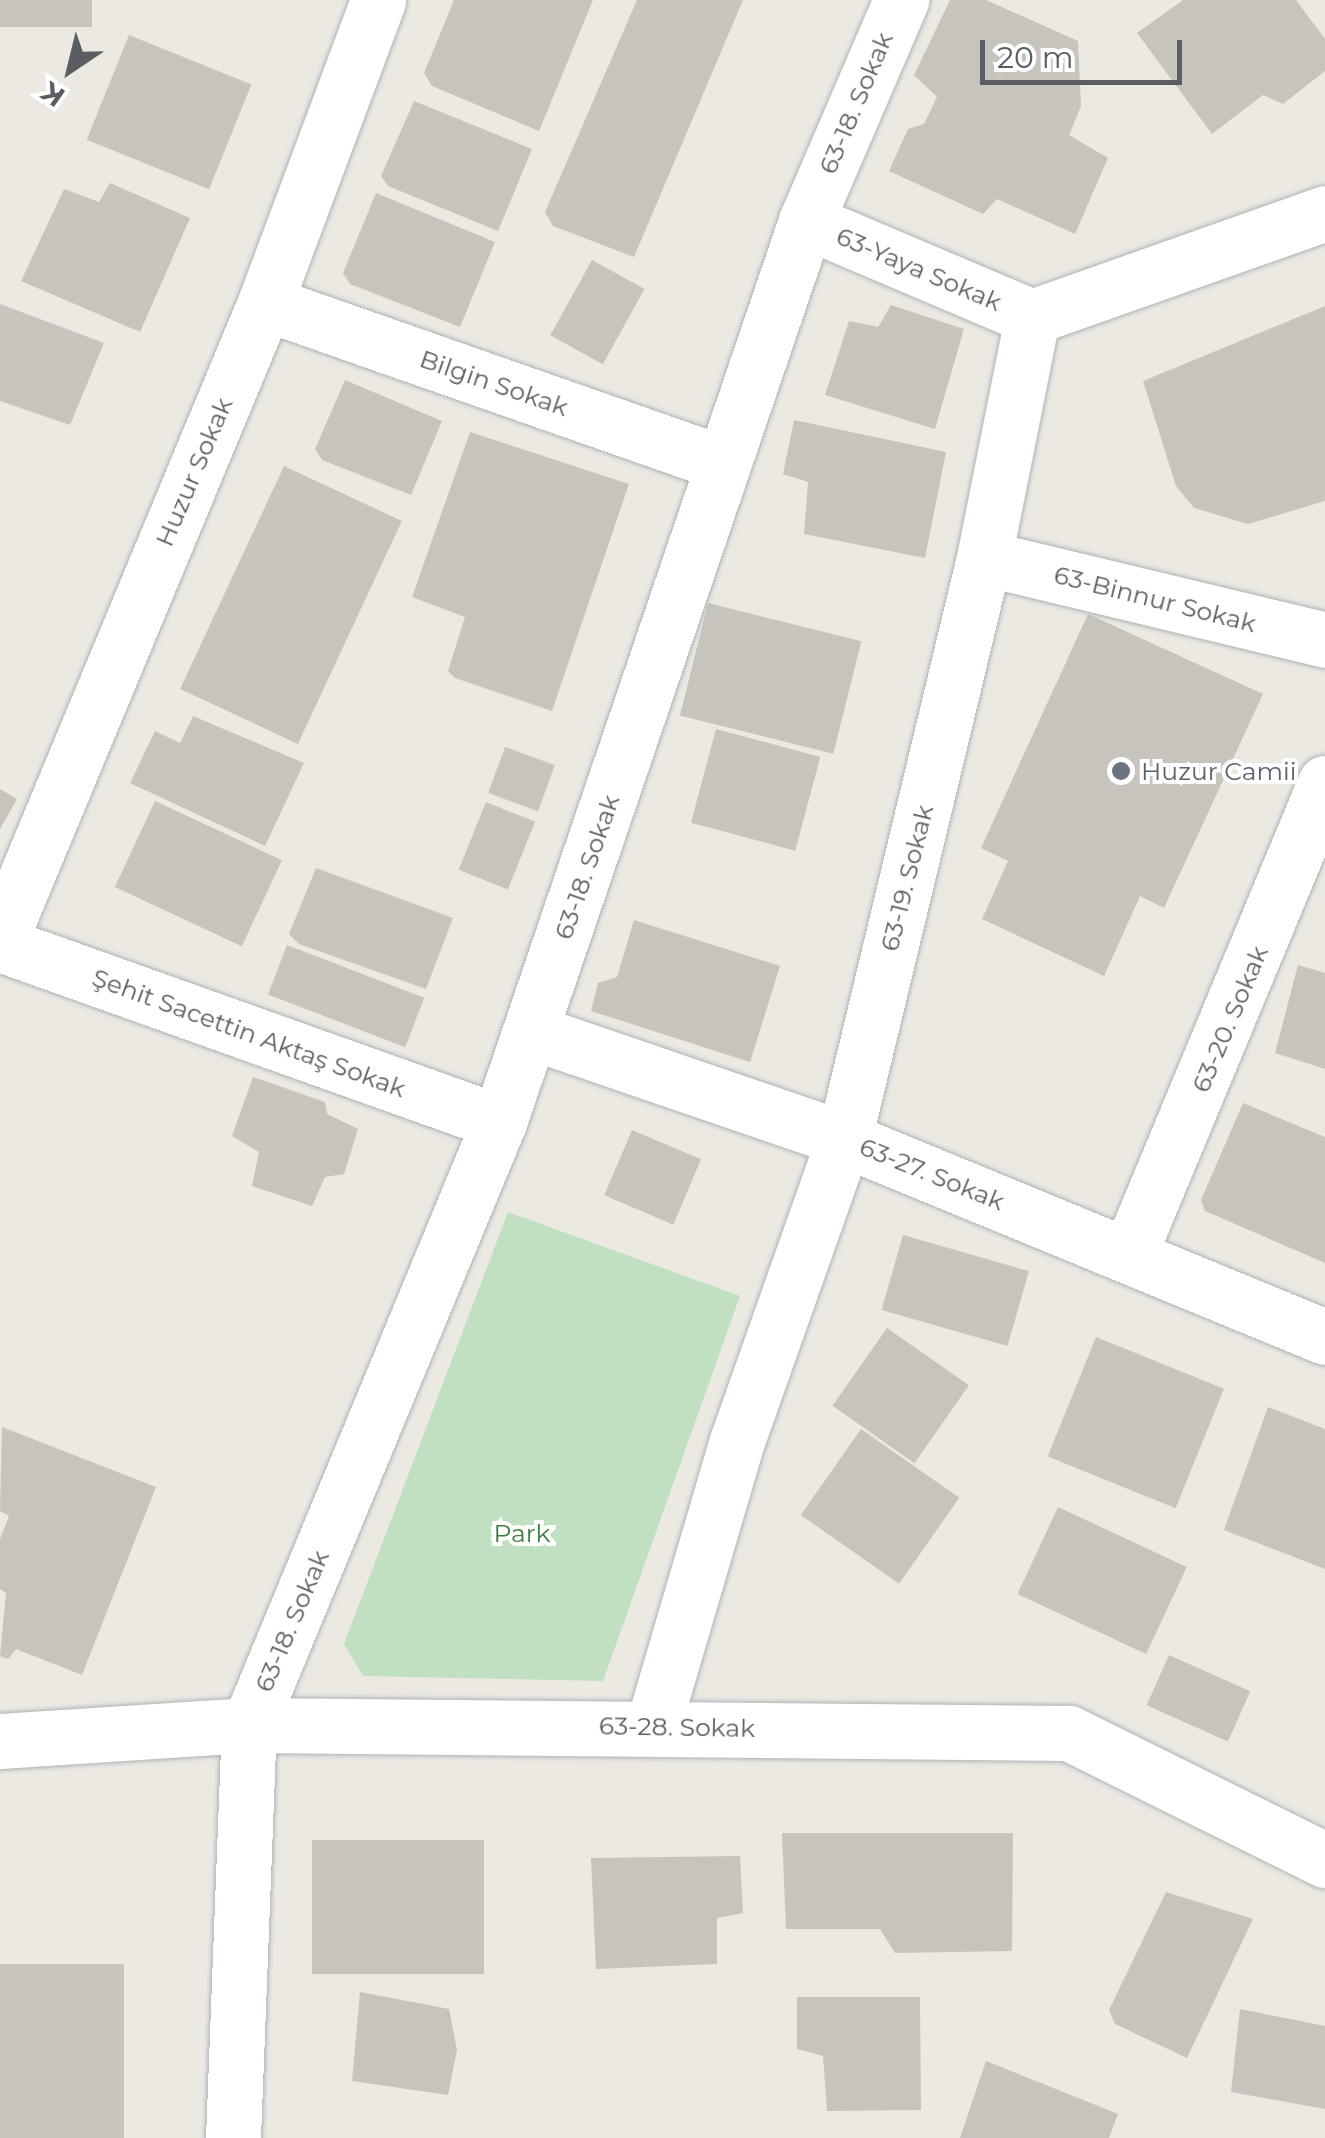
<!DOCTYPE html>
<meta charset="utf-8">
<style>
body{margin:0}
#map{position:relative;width:1325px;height:2138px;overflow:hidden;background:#ebe9e2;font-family:Montserrat,sans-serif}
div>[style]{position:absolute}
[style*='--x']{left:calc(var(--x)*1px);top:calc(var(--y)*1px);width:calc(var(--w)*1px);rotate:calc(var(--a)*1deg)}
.green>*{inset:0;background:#c0e0c1}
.building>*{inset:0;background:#c7c4be;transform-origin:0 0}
.roads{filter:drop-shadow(0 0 2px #afb2b6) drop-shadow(0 0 2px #afb2b6)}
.minor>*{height:55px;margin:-27.5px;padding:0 27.5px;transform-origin:27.5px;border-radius:27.5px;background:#fff}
.dots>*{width:28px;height:28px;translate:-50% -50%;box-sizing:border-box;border:5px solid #fff;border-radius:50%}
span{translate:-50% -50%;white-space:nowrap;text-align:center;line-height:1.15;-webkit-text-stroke:8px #fff;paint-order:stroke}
.street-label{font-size:25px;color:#5a5d61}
.worship-label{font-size:25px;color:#5b616d}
.left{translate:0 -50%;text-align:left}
.park-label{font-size:25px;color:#3d7d41}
.north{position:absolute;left:20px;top:20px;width:100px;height:100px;-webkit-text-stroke:8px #fff;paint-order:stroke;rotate:215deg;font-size:28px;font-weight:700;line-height:40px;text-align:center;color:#5a5d61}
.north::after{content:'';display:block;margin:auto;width:35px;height:45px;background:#5a5d61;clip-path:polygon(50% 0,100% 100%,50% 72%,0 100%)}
.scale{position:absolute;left:980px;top:40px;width:202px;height:45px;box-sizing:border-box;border:5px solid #5a5d61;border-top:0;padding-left:12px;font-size:30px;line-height:35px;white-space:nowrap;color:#5a5d61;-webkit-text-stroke:8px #fff;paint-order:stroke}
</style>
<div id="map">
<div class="green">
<i style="clip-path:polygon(508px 1212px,740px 1296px,603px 1681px,363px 1676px,344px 1644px)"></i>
</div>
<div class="building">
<i style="left:0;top:0;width:92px;height:27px"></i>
<i style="clip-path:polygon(454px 0,593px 0,539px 131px,432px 86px,424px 73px)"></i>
<i style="clip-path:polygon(637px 0,743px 0,634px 257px,553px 226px,545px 212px)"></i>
<i style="clip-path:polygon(950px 0,986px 0,1078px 41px,1081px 106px,1069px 135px,1108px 158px,1075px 234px,997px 199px,983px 214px,889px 171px,908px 129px,924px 124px,937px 97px,914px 75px)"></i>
<i style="clip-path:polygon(1183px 0,1296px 0,1325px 39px,1325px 71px,1283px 104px,1263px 95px,1212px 134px,1137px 33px)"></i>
<i style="left:129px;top:35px;width:132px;height:113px;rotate:22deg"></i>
<i style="clip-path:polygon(414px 101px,532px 149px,498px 231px,388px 186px,381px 176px)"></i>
<i style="clip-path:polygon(110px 183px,190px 218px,140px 332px,21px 281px,64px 189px,99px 202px)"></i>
<i style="clip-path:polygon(376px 193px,495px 242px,460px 327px,350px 284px,343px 273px)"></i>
<i style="left:592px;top:260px;width:60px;height:86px;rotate:29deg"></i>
<i style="clip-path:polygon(0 304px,104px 343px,70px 425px,0 401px)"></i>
<i style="clip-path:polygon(891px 305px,964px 329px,935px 429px,825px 395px,849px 321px,878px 327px)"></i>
<i style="clip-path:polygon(1325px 306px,1325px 501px,1248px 524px,1194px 508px,1176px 486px,1143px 381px)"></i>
<i style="clip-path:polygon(345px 380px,442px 421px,411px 495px,322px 460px,315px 449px)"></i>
<i style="clip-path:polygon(794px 420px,946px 452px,925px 558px,804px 534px,808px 482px,783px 474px)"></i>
<i style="clip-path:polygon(470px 432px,629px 484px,552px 711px,455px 678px,448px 671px,465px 617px,412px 597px)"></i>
<i style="left:284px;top:466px;width:130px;height:246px;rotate:25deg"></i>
<i style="left:708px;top:603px;width:158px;height:116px;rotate:14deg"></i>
<i style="clip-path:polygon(1088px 614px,1263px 694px,1164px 908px,1140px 896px,1104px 976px,982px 919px,1008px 861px,981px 848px)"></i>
<i style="clip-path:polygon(193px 716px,304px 763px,265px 846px,130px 783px,155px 731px,180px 743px)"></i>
<i style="left:716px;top:729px;width:108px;height:97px;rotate:15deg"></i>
<i style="left:505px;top:747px;width:53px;height:49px;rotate:20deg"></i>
<i style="clip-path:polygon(0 789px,17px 799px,0 829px)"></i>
<i style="left:155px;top:801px;width:140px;height:95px;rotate:25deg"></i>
<i style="left:486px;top:802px;width:53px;height:73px;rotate:22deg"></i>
<i style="clip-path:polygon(316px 868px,453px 918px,426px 989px,299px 944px,289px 934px)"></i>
<i style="clip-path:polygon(634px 920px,780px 966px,750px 1062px,591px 1011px,598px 983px,617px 977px)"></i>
<i style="left:287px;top:945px;width:147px;height:53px;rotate:21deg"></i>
<i style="clip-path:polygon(1298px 965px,1325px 973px,1325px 1069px,1275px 1053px)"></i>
<i style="clip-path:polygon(253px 1077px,325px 1102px,327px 1114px,358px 1129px,344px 1174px,325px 1177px,312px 1206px,252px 1186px,259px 1152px,232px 1136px)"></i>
<i style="clip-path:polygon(1243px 1103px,1325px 1137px,1325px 1263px,1205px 1211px,1201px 1200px)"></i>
<i style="left:632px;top:1130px;width:75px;height:71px;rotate:23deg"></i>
<i style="left:903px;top:1235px;width:131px;height:78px;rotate:16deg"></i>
<i style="left:887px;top:1328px;width:100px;height:95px;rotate:35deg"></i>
<i style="left:1096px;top:1337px;width:138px;height:129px;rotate:22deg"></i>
<i style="clip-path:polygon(1268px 1407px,1325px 1429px,1325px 1569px,1224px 1530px)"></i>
<i style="clip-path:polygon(2px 1427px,156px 1487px,82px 1675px,16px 1649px,8px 1659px,0 1656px,6px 1593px,0 1589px,0 1539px,9px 1516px,0 1511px)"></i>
<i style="left:861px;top:1429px;width:120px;height:105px;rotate:35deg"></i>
<i style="left:1058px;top:1507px;width:142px;height:96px;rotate:25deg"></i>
<i style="left:1169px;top:1655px;width:89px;height:55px;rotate:24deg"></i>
<i style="clip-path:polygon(782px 1833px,1013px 1833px,1012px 1951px,895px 1953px,880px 1929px,786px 1929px)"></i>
<i style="left:484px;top:1840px;width:134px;height:172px;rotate:90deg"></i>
<i style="clip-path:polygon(740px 1856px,743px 1913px,717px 1918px,717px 1964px,596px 1969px,591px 1858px)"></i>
<i style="clip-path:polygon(1166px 1892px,1253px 1919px,1187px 2058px,1115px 2024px,1109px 2010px)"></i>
<i style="left:0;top:1964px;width:124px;height:174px"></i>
<i style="clip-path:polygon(360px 1992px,449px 2009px,457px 2050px,448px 2095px,352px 2081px)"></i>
<i style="clip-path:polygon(797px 1997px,920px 1997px,921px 2110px,827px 2111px,823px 2056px,797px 2049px)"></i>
<i style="clip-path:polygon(1240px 2009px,1325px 2026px,1325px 2109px,1231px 2092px)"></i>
<i style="clip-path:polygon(986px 2061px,1118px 2114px,1109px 2138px,960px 2138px)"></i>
</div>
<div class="roads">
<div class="minor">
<i style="--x:806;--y:221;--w:246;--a:23"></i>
<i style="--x:265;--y:303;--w:485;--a:19.3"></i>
<i style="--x:984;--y:558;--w:351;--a:13.5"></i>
<i style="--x:0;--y:940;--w:690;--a:-67.41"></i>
<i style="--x:265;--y:303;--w:323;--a:-69.5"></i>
<i style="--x:0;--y:944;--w:530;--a:19.63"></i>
<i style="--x:532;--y:1032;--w:330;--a:18.9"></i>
<i style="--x:844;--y:1139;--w:520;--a:22.37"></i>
<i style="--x:1130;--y:1252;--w:508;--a:-67.42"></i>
<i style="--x:653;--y:1726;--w:297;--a:-73.6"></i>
<i style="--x:737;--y:1441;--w:320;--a:-70.5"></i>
<i style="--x:844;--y:1139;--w:598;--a:-76.45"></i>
<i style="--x:984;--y:558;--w:246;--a:-78.7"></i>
<i style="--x:1032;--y:317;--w:311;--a:-19.5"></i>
<i style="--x:0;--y:1741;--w:250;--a:-3.7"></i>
<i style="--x:249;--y:1725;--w:820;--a:0.56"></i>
<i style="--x:1069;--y:1733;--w:286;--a:26.4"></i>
<i style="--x:233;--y:2138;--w:413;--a:-87.8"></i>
<i style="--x:249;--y:1725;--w:653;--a:-67.48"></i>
<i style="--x:499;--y:1122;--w:952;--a:-71.18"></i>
<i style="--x:806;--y:221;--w:241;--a:-66.7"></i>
</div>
</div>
<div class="dots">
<i style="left:1121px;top:771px;background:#6b7280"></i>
</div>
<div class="street-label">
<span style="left:856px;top:103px;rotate:-67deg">63-18. Sokak</span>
<span style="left:919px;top:269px;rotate:23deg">63-Yaya Sokak</span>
<span style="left:494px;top:383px;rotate:19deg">Bilgin Sokak</span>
<span style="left:194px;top:472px;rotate:-67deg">Huzur Sokak</span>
<span style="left:1155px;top:599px;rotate:14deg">63-Binnur Sokak</span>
<span style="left:587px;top:867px;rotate:-71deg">63-18. Sokak</span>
<span style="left:907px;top:878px;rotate:-76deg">63-19. Sokak</span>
<span style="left:1230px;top:1019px;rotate:-67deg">63-20. Sokak</span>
<span style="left:249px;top:1033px;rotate:20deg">Şehit Sacettin Aktaş Sokak</span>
<span style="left:932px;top:1174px;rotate:22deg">63-27. Sokak</span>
<span style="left:292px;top:1621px;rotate:-67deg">63-18. Sokak</span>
<span style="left:677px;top:1727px;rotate:1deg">63-28. Sokak</span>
</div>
<div class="worship-label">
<span class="left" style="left:1141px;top:771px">Huzur Camii</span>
</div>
<div class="park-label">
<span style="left:522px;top:1533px">Park</span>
</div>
<div class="north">K</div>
<div class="scale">20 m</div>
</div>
